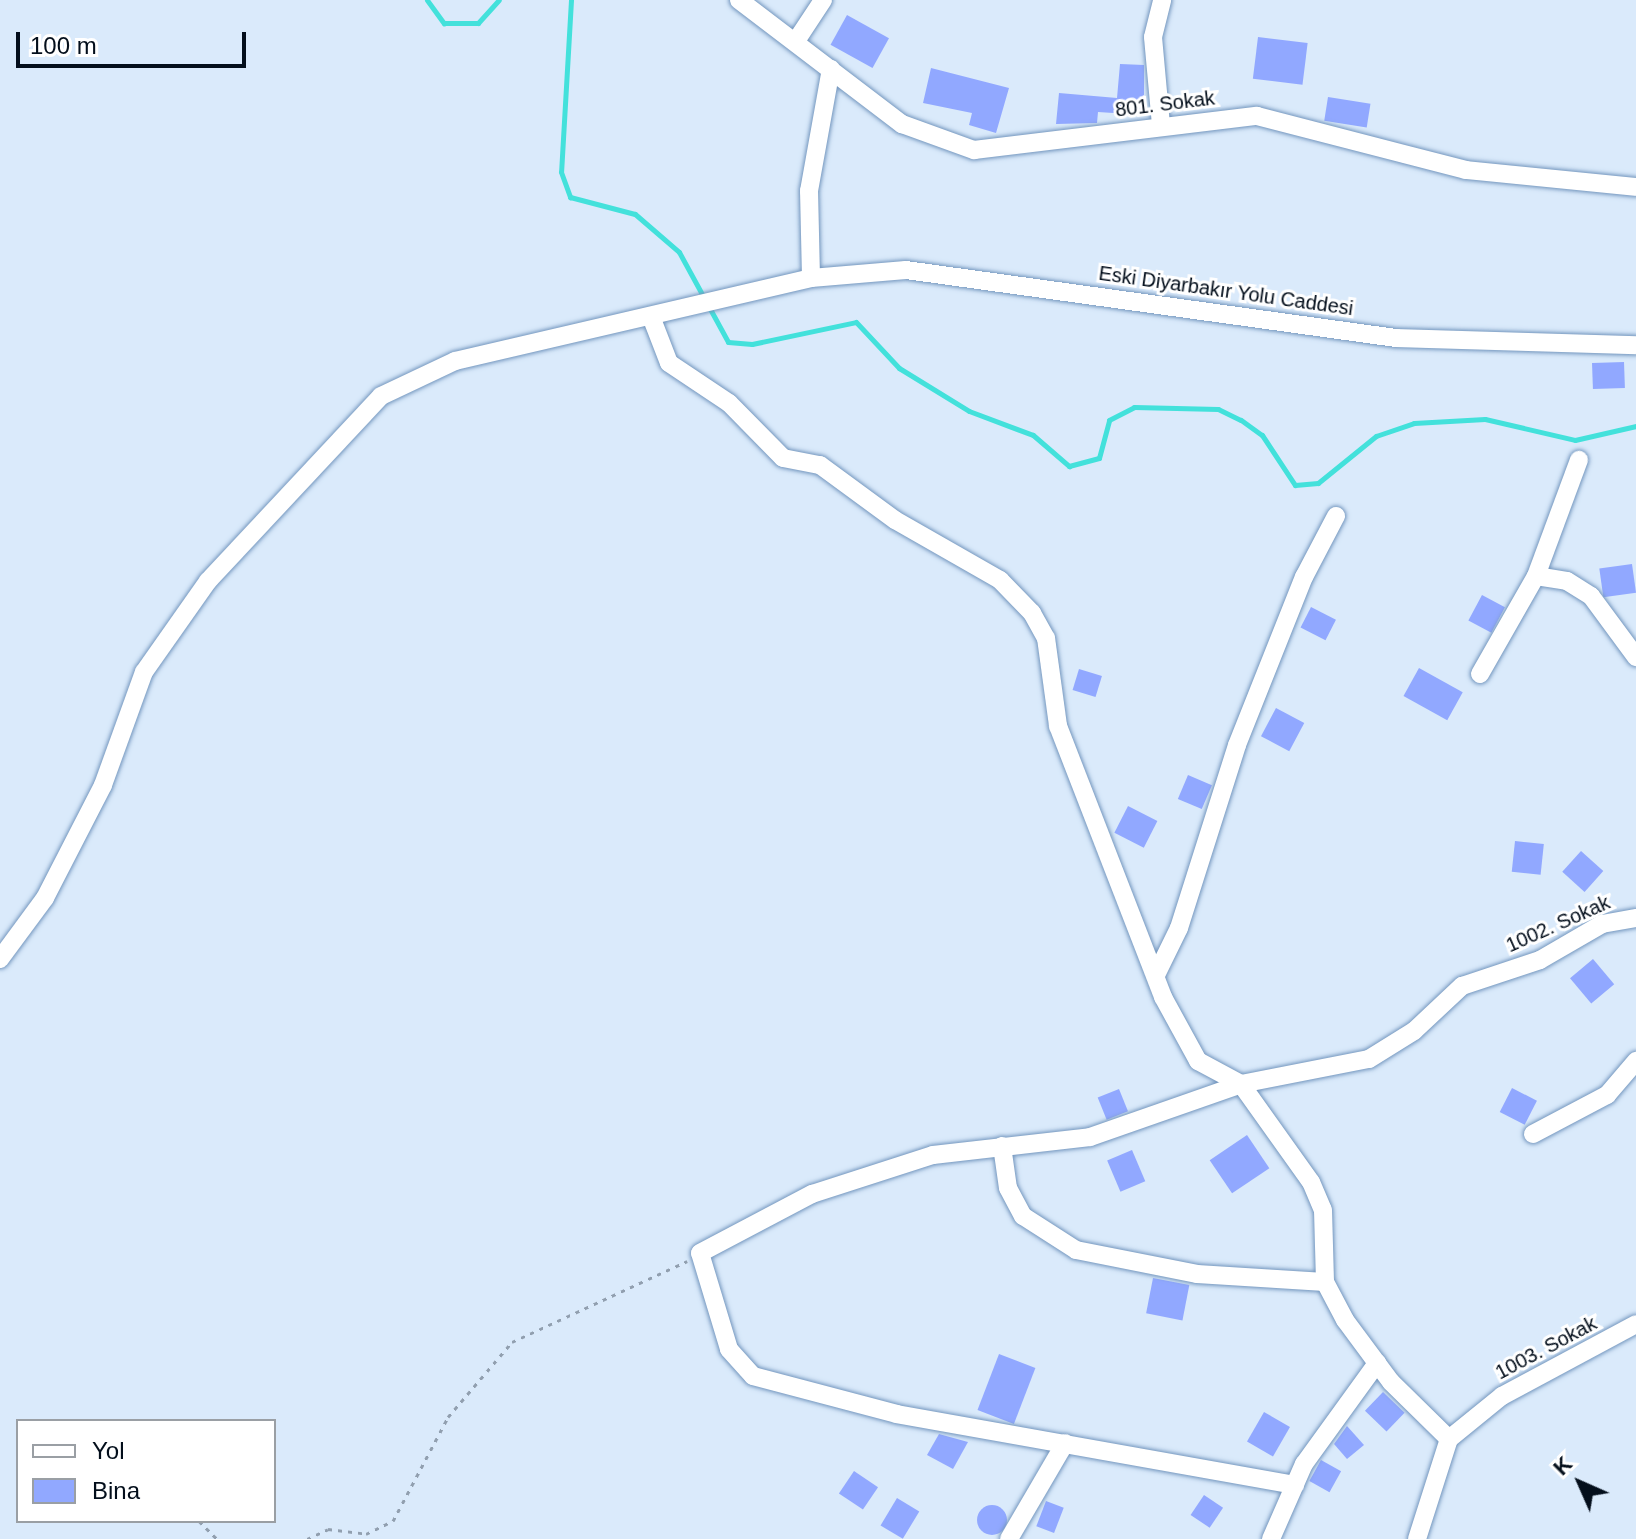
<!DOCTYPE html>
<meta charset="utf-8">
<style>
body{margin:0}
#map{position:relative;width:1636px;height:1539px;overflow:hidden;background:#daeafb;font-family:Helvetica,sans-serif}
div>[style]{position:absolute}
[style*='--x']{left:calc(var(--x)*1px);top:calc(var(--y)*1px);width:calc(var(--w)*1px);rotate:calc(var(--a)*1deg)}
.stream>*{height:5px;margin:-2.5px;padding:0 2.5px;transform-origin:2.5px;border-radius:2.5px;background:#43e1db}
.building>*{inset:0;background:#91a8ff;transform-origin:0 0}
.round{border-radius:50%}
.path>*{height:3px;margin-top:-1.5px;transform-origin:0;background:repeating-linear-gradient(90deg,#919faf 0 4px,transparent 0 10px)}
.roads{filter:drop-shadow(0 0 2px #7396be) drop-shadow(0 0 2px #7396be)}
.minor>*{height:18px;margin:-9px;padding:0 9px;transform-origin:9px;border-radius:9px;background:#fff}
span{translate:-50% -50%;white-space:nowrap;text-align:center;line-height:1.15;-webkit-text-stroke:6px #fff;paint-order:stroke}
.street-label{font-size:20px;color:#030e1b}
.legend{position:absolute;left:16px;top:1419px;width:260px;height:104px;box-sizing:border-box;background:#fff;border:2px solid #9a9fa4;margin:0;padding:10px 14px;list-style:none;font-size:24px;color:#030e1b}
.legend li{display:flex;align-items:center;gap:16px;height:40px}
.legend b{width:40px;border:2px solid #9a9fa4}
.north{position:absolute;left:1540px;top:1443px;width:80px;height:80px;-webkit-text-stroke:6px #fff;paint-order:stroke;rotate:315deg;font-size:22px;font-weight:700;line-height:32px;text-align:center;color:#030e1b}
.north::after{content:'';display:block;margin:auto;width:28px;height:36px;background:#030e1b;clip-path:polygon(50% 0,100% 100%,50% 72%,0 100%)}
.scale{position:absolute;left:16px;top:32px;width:230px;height:36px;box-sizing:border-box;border:4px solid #030e1b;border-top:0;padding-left:10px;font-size:24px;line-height:28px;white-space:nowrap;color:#030e1b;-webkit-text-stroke:6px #fff;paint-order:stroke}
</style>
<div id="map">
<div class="stream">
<i style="--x:427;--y:0;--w:29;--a:54"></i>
<i style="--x:444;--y:23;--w:34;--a:0"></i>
<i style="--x:478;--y:23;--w:31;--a:-48"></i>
<i style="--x:571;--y:0;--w:172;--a:93.3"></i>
<i style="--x:561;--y:172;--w:27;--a:70"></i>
<i style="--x:570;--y:197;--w:67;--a:14.7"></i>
<i style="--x:635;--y:214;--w:58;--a:40.8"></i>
<i style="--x:679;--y:252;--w:102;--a:61.4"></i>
<i style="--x:728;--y:342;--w:24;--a:5"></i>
<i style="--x:752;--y:344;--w:106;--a:-11.9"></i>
<i style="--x:856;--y:322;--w:63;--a:46.9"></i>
<i style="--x:899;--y:368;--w:82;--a:31.6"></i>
<i style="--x:969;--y:411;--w:68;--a:20.6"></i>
<i style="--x:1033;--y:435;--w:48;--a:40.7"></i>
<i style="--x:1069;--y:466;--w:31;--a:-15"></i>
<i style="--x:1099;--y:458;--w:39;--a:-75"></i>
<i style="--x:1109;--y:420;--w:28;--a:-27"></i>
<i style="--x:1134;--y:407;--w:84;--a:1.4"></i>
<i style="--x:1218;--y:409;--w:25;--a:26"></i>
<i style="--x:1241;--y:420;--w:26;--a:36"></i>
<i style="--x:1262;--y:435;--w:60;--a:56.6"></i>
<i style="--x:1295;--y:485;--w:23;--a:-5"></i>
<i style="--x:1318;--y:483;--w:75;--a:-39"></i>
<i style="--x:1376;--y:436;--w:40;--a:-18.9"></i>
<i style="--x:1414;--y:423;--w:71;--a:-3.2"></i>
<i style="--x:1485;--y:419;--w:92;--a:13.1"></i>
<i style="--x:1575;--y:440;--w:63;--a:-12.9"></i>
</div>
<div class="building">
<i style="left:847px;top:15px;width:48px;height:34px;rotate:29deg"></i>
<i style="left:1258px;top:37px;width:50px;height:42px;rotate:7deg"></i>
<i style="clip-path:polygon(1120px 64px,1144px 65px,1144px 115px,1098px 112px,1097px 123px,1056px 124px,1059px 93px,1117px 98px)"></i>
<i style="clip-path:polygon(931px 68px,1009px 88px,996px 133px,969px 125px,972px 113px,923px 103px)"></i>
<i style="left:1328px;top:97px;width:43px;height:24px;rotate:9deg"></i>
<i style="left:1624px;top:362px;width:26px;height:32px;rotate:88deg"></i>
<i style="left:1632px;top:564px;width:29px;height:33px;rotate:82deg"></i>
<i style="left:1482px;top:595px;width:26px;height:29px;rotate:28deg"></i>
<i style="left:1311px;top:607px;width:28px;height:23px;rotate:27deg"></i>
<i style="left:1419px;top:668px;width:50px;height:32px;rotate:29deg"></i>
<i style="left:1079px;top:669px;width:24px;height:22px;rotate:17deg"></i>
<i style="left:1276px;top:708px;width:32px;height:32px;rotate:28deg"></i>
<i style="left:1188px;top:775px;width:26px;height:26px;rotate:23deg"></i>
<i style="left:1128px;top:806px;width:33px;height:30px;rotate:27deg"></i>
<i style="left:1515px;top:841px;width:29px;height:31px;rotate:6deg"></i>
<i style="left:1581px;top:851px;width:30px;height:28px;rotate:42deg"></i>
<i style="left:1593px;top:959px;width:33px;height:30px;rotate:50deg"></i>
<i style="left:1512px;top:1088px;width:28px;height:27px;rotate:27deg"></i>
<i style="left:1119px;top:1089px;width:24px;height:23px;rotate:68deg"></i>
<i style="left:1247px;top:1135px;width:40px;height:45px;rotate:56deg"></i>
<i style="left:1132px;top:1150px;width:34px;height:27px;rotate:67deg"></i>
<i style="left:1153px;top:1278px;width:37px;height:36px;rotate:11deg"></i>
<i style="left:999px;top:1354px;width:39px;height:60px;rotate:21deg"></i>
<i style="left:1383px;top:1392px;width:30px;height:26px;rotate:44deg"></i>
<i style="left:1264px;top:1412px;width:30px;height:34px;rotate:30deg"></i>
<i style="clip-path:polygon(1347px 1426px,1364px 1445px,1347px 1459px,1334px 1444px)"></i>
<i style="clip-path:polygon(939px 1434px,968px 1442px,953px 1469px,927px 1455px)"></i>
<i style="left:1321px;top:1460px;width:23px;height:24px;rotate:29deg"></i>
<i style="left:854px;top:1471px;width:29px;height:27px;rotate:34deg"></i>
<i style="left:1204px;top:1495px;width:23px;height:24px;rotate:34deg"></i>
<i style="left:897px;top:1498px;width:26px;height:32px;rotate:31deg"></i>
<i style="left:1046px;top:1501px;width:19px;height:27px;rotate:21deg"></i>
<i class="round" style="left:977px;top:1505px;width:30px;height:30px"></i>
</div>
<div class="path">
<i style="--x:199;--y:1521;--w:25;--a:45"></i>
<i style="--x:307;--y:1539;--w:23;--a:-25"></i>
<i style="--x:328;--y:1529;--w:38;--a:7"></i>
<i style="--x:366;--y:1534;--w:30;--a:-26"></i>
<i style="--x:393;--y:1521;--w:118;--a:-62.1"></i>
<i style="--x:448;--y:1417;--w:99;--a:-49.5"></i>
<i style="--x:512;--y:1342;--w:193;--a:-24.8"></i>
</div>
<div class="roads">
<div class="minor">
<i style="--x:739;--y:0;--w:205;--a:37.3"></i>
<i style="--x:902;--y:124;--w:77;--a:19.9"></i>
<i style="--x:974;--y:150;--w:285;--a:-6.9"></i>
<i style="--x:1257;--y:116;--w:216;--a:14.5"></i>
<i style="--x:1466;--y:170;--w:171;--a:5.7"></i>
<i style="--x:796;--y:41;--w:49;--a:-56.6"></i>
<i style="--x:1161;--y:125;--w:88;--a:-95.2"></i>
<i style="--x:1153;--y:37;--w:38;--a:-76"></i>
<i style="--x:811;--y:278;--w:87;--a:-91.3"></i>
<i style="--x:809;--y:191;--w:124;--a:-79.8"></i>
<i style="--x:652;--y:319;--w:47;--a:68.9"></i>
<i style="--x:669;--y:363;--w:72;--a:33.7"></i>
<i style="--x:729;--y:403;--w:77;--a:45.5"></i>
<i style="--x:783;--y:458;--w:38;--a:11"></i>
<i style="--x:820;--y:465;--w:93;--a:36.3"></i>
<i style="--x:895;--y:520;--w:121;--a:29.7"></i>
<i style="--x:1000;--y:580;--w:46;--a:45.9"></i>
<i style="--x:1032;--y:613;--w:29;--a:61"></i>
<i style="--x:1046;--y:638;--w:89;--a:82.2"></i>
<i style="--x:1058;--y:726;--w:291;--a:68.8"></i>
<i style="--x:1163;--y:997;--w:73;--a:61.3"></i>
<i style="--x:1198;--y:1061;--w:49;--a:28.1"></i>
<i style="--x:1241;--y:1084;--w:120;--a:54.5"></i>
<i style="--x:1311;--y:1182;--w:30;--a:67"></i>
<i style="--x:1323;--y:1210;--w:72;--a:88.4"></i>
<i style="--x:1325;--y:1282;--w:43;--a:62.2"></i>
<i style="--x:1345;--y:1320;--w:77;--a:53.4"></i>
<i style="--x:1391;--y:1382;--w:81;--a:44.5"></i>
<i style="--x:1536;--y:576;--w:31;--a:9"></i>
<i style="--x:1567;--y:581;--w:28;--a:32"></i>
<i style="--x:1591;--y:596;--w:76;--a:53.6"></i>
<i style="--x:1480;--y:674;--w:113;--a:-60.3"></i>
<i style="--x:1536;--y:576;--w:124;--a:-69.7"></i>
<i style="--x:0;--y:959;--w:76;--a:-53.6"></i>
<i style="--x:45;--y:898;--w:127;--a:-62.8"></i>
<i style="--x:103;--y:785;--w:120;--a:-70.1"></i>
<i style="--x:144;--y:672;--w:111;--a:-54.9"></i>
<i style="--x:208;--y:581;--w:253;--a:-46.9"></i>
<i style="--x:381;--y:396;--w:82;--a:-25.3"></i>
<i style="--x:455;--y:361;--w:366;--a:-13.1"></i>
<i style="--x:811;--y:278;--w:95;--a:-4.8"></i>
<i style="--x:906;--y:270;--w:495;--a:7.9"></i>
<i style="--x:1396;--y:338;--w:240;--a:1.7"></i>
<i style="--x:1156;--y:975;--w:52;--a:-63.9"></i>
<i style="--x:1179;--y:928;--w:192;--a:-72.4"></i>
<i style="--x:1237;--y:745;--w:181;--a:-68.3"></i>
<i style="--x:1304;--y:577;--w:69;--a:-62.3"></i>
<i style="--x:1533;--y:1134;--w:84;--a:-27.8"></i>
<i style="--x:1607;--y:1095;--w:45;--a:-49.5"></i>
<i style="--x:1002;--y:1146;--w:42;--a:81.9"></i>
<i style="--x:1008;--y:1188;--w:32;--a:62"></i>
<i style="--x:1023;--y:1216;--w:63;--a:32.7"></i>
<i style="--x:1076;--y:1250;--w:123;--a:11.2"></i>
<i style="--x:1197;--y:1274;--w:128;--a:3.6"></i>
<i style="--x:1295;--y:1485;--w:404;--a:-169.9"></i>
<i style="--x:897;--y:1414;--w:149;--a:-165.2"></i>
<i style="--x:753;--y:1376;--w:36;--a:-132"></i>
<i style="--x:729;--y:1349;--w:100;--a:-106.8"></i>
<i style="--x:700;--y:1253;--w:127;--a:-27.8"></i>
<i style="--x:812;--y:1194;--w:127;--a:-17.9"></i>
<i style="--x:933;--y:1155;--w:158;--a:-6.5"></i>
<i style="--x:1090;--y:1137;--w:160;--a:-19.3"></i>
<i style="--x:1241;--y:1084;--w:130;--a:-11.1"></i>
<i style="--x:1369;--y:1059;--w:53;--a:-31.9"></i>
<i style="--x:1414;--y:1031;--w:66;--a:-43.2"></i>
<i style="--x:1462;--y:986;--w:82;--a:-18.4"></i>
<i style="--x:1540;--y:960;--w:72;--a:-30.1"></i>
<i style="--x:1602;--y:924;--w:35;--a:-10"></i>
<i style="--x:1009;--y:1539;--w:111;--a:-59.7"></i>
<i style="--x:1271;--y:1539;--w:82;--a:-66.3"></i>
<i style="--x:1304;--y:1464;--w:125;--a:-54.1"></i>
<i style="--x:1417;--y:1539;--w:105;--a:-72.3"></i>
<i style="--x:1449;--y:1439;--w:68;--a:-39.1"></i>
<i style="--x:1502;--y:1396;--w:152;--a:-28.2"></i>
</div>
</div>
<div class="street-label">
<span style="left:1165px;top:104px;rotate:-7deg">801. Sokak</span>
<span style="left:1226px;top:291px;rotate:8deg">Eski Diyarbakır Yolu Caddesi</span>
<span style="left:1558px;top:924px;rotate:-24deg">1002. Sokak</span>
<span style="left:1546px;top:1348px;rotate:-28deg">1003. Sokak</span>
</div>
<ul class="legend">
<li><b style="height:10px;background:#fff"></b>Yol</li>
<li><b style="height:22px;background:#91a8ff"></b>Bina</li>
</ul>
<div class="north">K</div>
<div class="scale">100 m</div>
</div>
